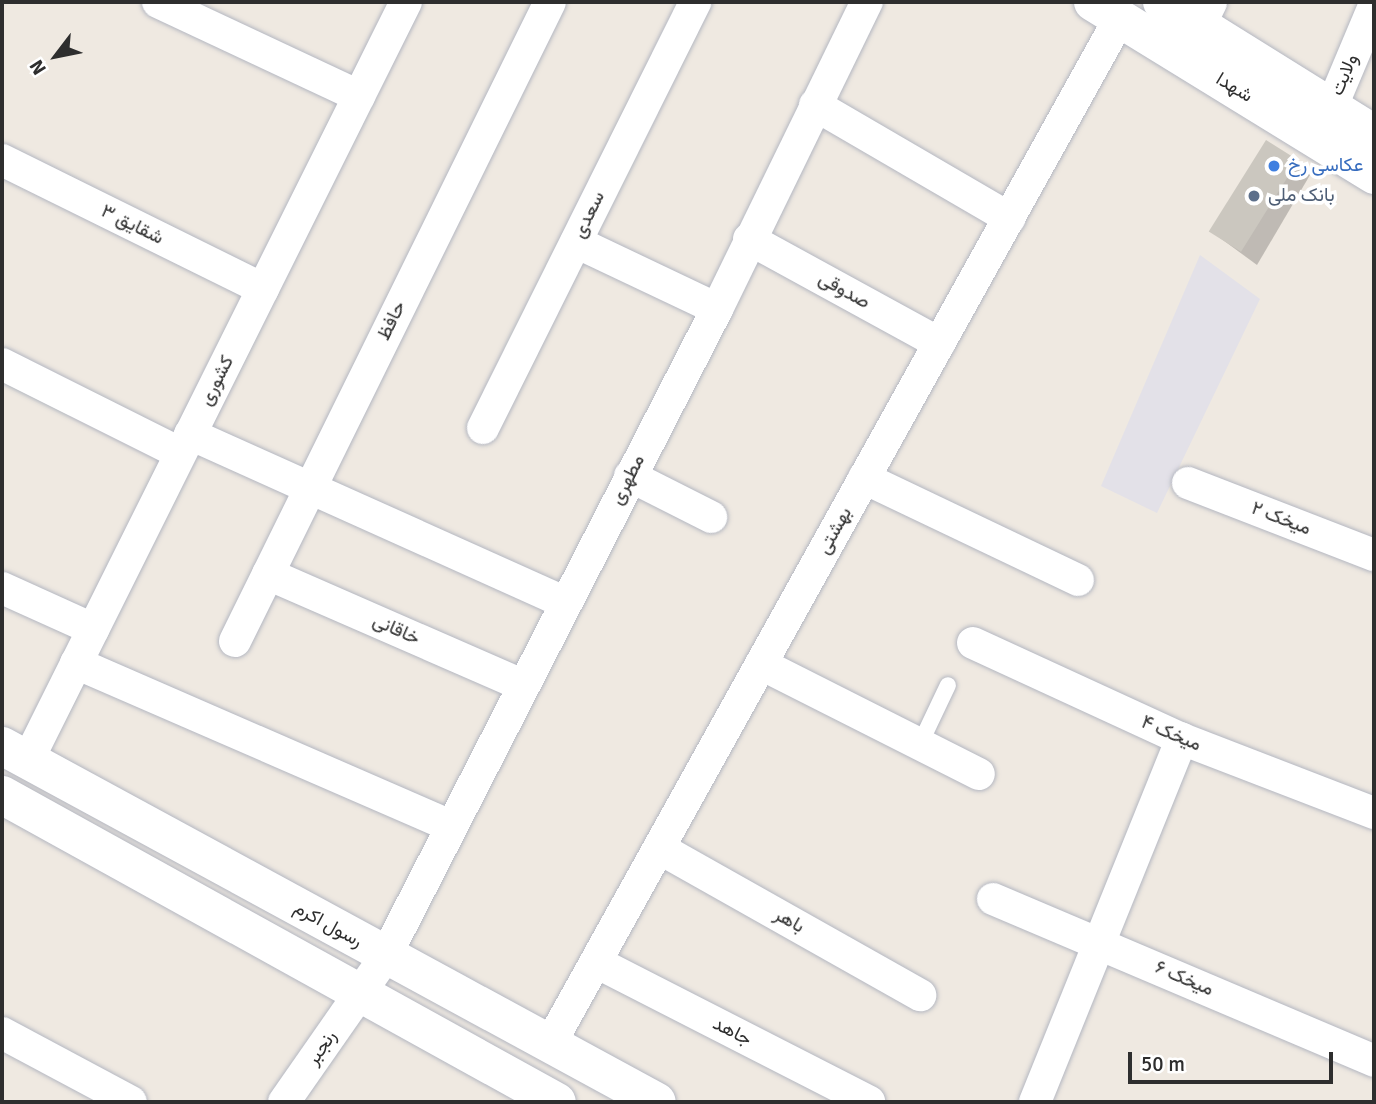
<!DOCTYPE html>
<meta charset="utf-8">
<style>
body{margin:0}
#map{position:relative;width:1376px;height:1104px;overflow:hidden;background:#efe9e1;font-family:Signika,Vazirmatn,sans-serif}
div>[style]{position:absolute}
[style*='--x']{left:calc(var(--x)*1px);top:calc(var(--y)*1px);width:calc(var(--w)*1px);rotate:calc(var(--a)*1deg)}
.industrial>*{inset:0;background:#e3e1e8}
.shadow>*{inset:0;background:#0003}
.building>*{inset:0;background:#cbc7bf;transform-origin:0 0}
.roads{filter:drop-shadow(0 0 2px #b4b7c1) drop-shadow(0 0 2px #b4b7c1)}
.lane>*{height:16px;margin:-8px;padding:0 8px;transform-origin:8px;border-radius:8px;background:#fff}
.street>*{height:32px;margin:-16px;padding:0 16px;transform-origin:16px;border-radius:16px;background:#fff}
.secondary>*{height:38px;margin:-19px;padding:0 19px;transform-origin:19px;border-radius:19px;background:#fff}
.dots>*{width:19px;height:19px;translate:-50% -50%;box-sizing:border-box;border:4px solid #fff;border-radius:50%}
span{translate:-50% -50%;white-space:nowrap;text-align:center;line-height:1.15;-webkit-text-stroke:7px #fff;paint-order:stroke}
.street-label{font-size:19px;color:#2e2e2e}
.shop-label{font-size:19px;color:#366cbe}
.left{translate:0 -50%;text-align:left}
.service-label{font-size:19px;color:#4e5e75}
.frame{position:absolute;inset:0;border:4px solid #2e2e2e;pointer-events:none}
.north{position:absolute;left:21px;top:21px;width:70px;height:70px;-webkit-text-stroke:5px #fff;paint-order:stroke;rotate:238deg;font-size:19px;font-weight:700;line-height:28px;text-align:center;color:#2e2e2e}
.north::after{content:'';display:block;margin:auto;width:24px;height:32px;background:#2e2e2e;clip-path:polygon(50% 0,100% 100%,50% 72%,0 100%)}
.scale{position:absolute;left:1128px;top:1052px;width:205px;height:32px;box-sizing:border-box;border:4px solid #2e2e2e;border-top:0;padding-left:9px;font-size:21px;line-height:24px;white-space:nowrap;color:#2e2e2e;-webkit-text-stroke:5px #fff;paint-order:stroke}
</style>
<div id="map">
<div class="industrial">
<i style="clip-path:polygon(1200px 255px,1260px 299px,1157px 513px,1101px 486px)"></i>
</div>
<div class="shadow">
<i style="clip-path:polygon(1297px 162px,1310px 175px,1257px 265px,1212px 232px)"></i>
</div>
<div class="building">
<i style="left:1266px;top:140px;width:38px;height:108px;rotate:32deg"></i>
</div>
<div class="roads">
<div class="lane">
<i style="--x:920;--y:744;--w:65;--a:-64.6"></i>
</div>
<div class="street">
<i style="--x:158;--y:2;--w:222;--a:25.1"></i>
<i style="--x:1200;--y:25;--w:25;--a:-64"></i>
<i style="--x:815;--y:105;--w:225;--a:30.2"></i>
<i style="--x:1332;--y:106;--w:108;--a:-67.2"></i>
<i style="--x:2;--y:160;--w:291;--a:26.3"></i>
<i style="--x:749;--y:239;--w:217;--a:28.7"></i>
<i style="--x:576;--y:242;--w:156;--a:25.4"></i>
<i style="--x:2;--y:364;--w:199;--a:26.6"></i>
<i style="--x:483;--y:428;--w:476;--a:-63.5"></i>
<i style="--x:190;--y:434;--w:412;--a:24.2"></i>
<i style="--x:630;--y:476;--w:91;--a:26.8"></i>
<i style="--x:864;--y:478;--w:237;--a:25.5"></i>
<i style="--x:1188;--y:483;--w:199;--a:21.2"></i>
<i style="--x:268;--y:574;--w:279;--a:23.6"></i>
<i style="--x:2;--y:588;--w:100;--a:24.3"></i>
<i style="--x:235;--y:641;--w:712;--a:-63.76"></i>
<i style="--x:973;--y:643;--w:230;--a:24.7"></i>
<i style="--x:1182;--y:739;--w:206;--a:21.1"></i>
<i style="--x:76;--y:663;--w:409;--a:23.5"></i>
<i style="--x:761;--y:664;--w:244;--a:26.8"></i>
<i style="--x:28;--y:760;--w:847;--a:-63.5"></i>
<i style="--x:659;--y:848;--w:300;--a:29.4"></i>
<i style="--x:993;--y:899;--w:414;--a:23"></i>
<i style="--x:596;--y:962;--w:307;--a:27.1"></i>
<i style="--x:2;--y:1033;--w:146;--a:28.1"></i>
<i style="--x:550;--y:1044;--w:1174;--a:-60.95"></i>
<i style="--x:284;--y:1102;--w:177;--a:-55.1"></i>
<i style="--x:385;--y:957;--w:728;--a:-62.87"></i>
<i style="--x:717;--y:309;--w:342;--a:-64"></i>
<i style="--x:1035;--y:1102;--w:392;--a:-68"></i>
</div>
<div class="secondary">
<i style="--x:1093;--y:2;--w:330;--a:31.6"></i>
<i style="--x:1162;--y:2;--w:250;--a:31.9"></i>
<i style="--x:2;--y:746;--w:745;--a:28.52"></i>
<i style="--x:2;--y:795;--w:634;--a:28.95"></i>
</div>
</div>
<div class="dots">
<i style="left:1274px;top:166px;background:#3f7fe0"></i>
<i style="left:1254px;top:196px;background:#5c6f8a"></i>
</div>
<div class="street-label">
<span style="left:1345px;top:75px;rotate:-67deg">ولایت</span>
<span style="left:1234px;top:88px;rotate:31deg">شهدا</span>
<span style="left:589px;top:215px;rotate:-64deg">سعدی</span>
<span style="left:132px;top:225px;rotate:26deg">شقایق ۳</span>
<span style="left:844px;top:291px;rotate:29deg">صدوقی</span>
<span style="left:392px;top:321px;rotate:-64deg">حافظ</span>
<span style="left:217px;top:381px;rotate:-63deg">کشوری</span>
<span style="left:628px;top:480px;rotate:-63deg">مطهری</span>
<span style="left:1281px;top:519px;rotate:21deg">میخک ۲</span>
<span style="left:835px;top:531px;rotate:-61deg">بهشتی</span>
<span style="left:396px;top:630px;rotate:24deg">خاقانی</span>
<span style="left:1171px;top:734px;rotate:23deg">میخک ۴</span>
<span style="left:789px;top:921px;rotate:29deg">باهر</span>
<span style="left:328px;top:925px;rotate:29deg">رسول اکرم</span>
<span style="left:1184px;top:979px;rotate:23deg">میخک ۶</span>
<span style="left:732px;top:1032px;rotate:27deg">جاهد</span>
<span style="left:322px;top:1048px;rotate:-55deg">رنجبر</span>
</div>
<div class="shop-label">
<span class="left" style="left:1288px;top:166px">عکاسی رخ</span>
</div>
<div class="service-label">
<span class="left" style="left:1268px;top:196px">بانک ملی</span>
</div>
<div class="frame"></div>
<div class="north">N</div>
<div class="scale">50 m</div>
</div>
